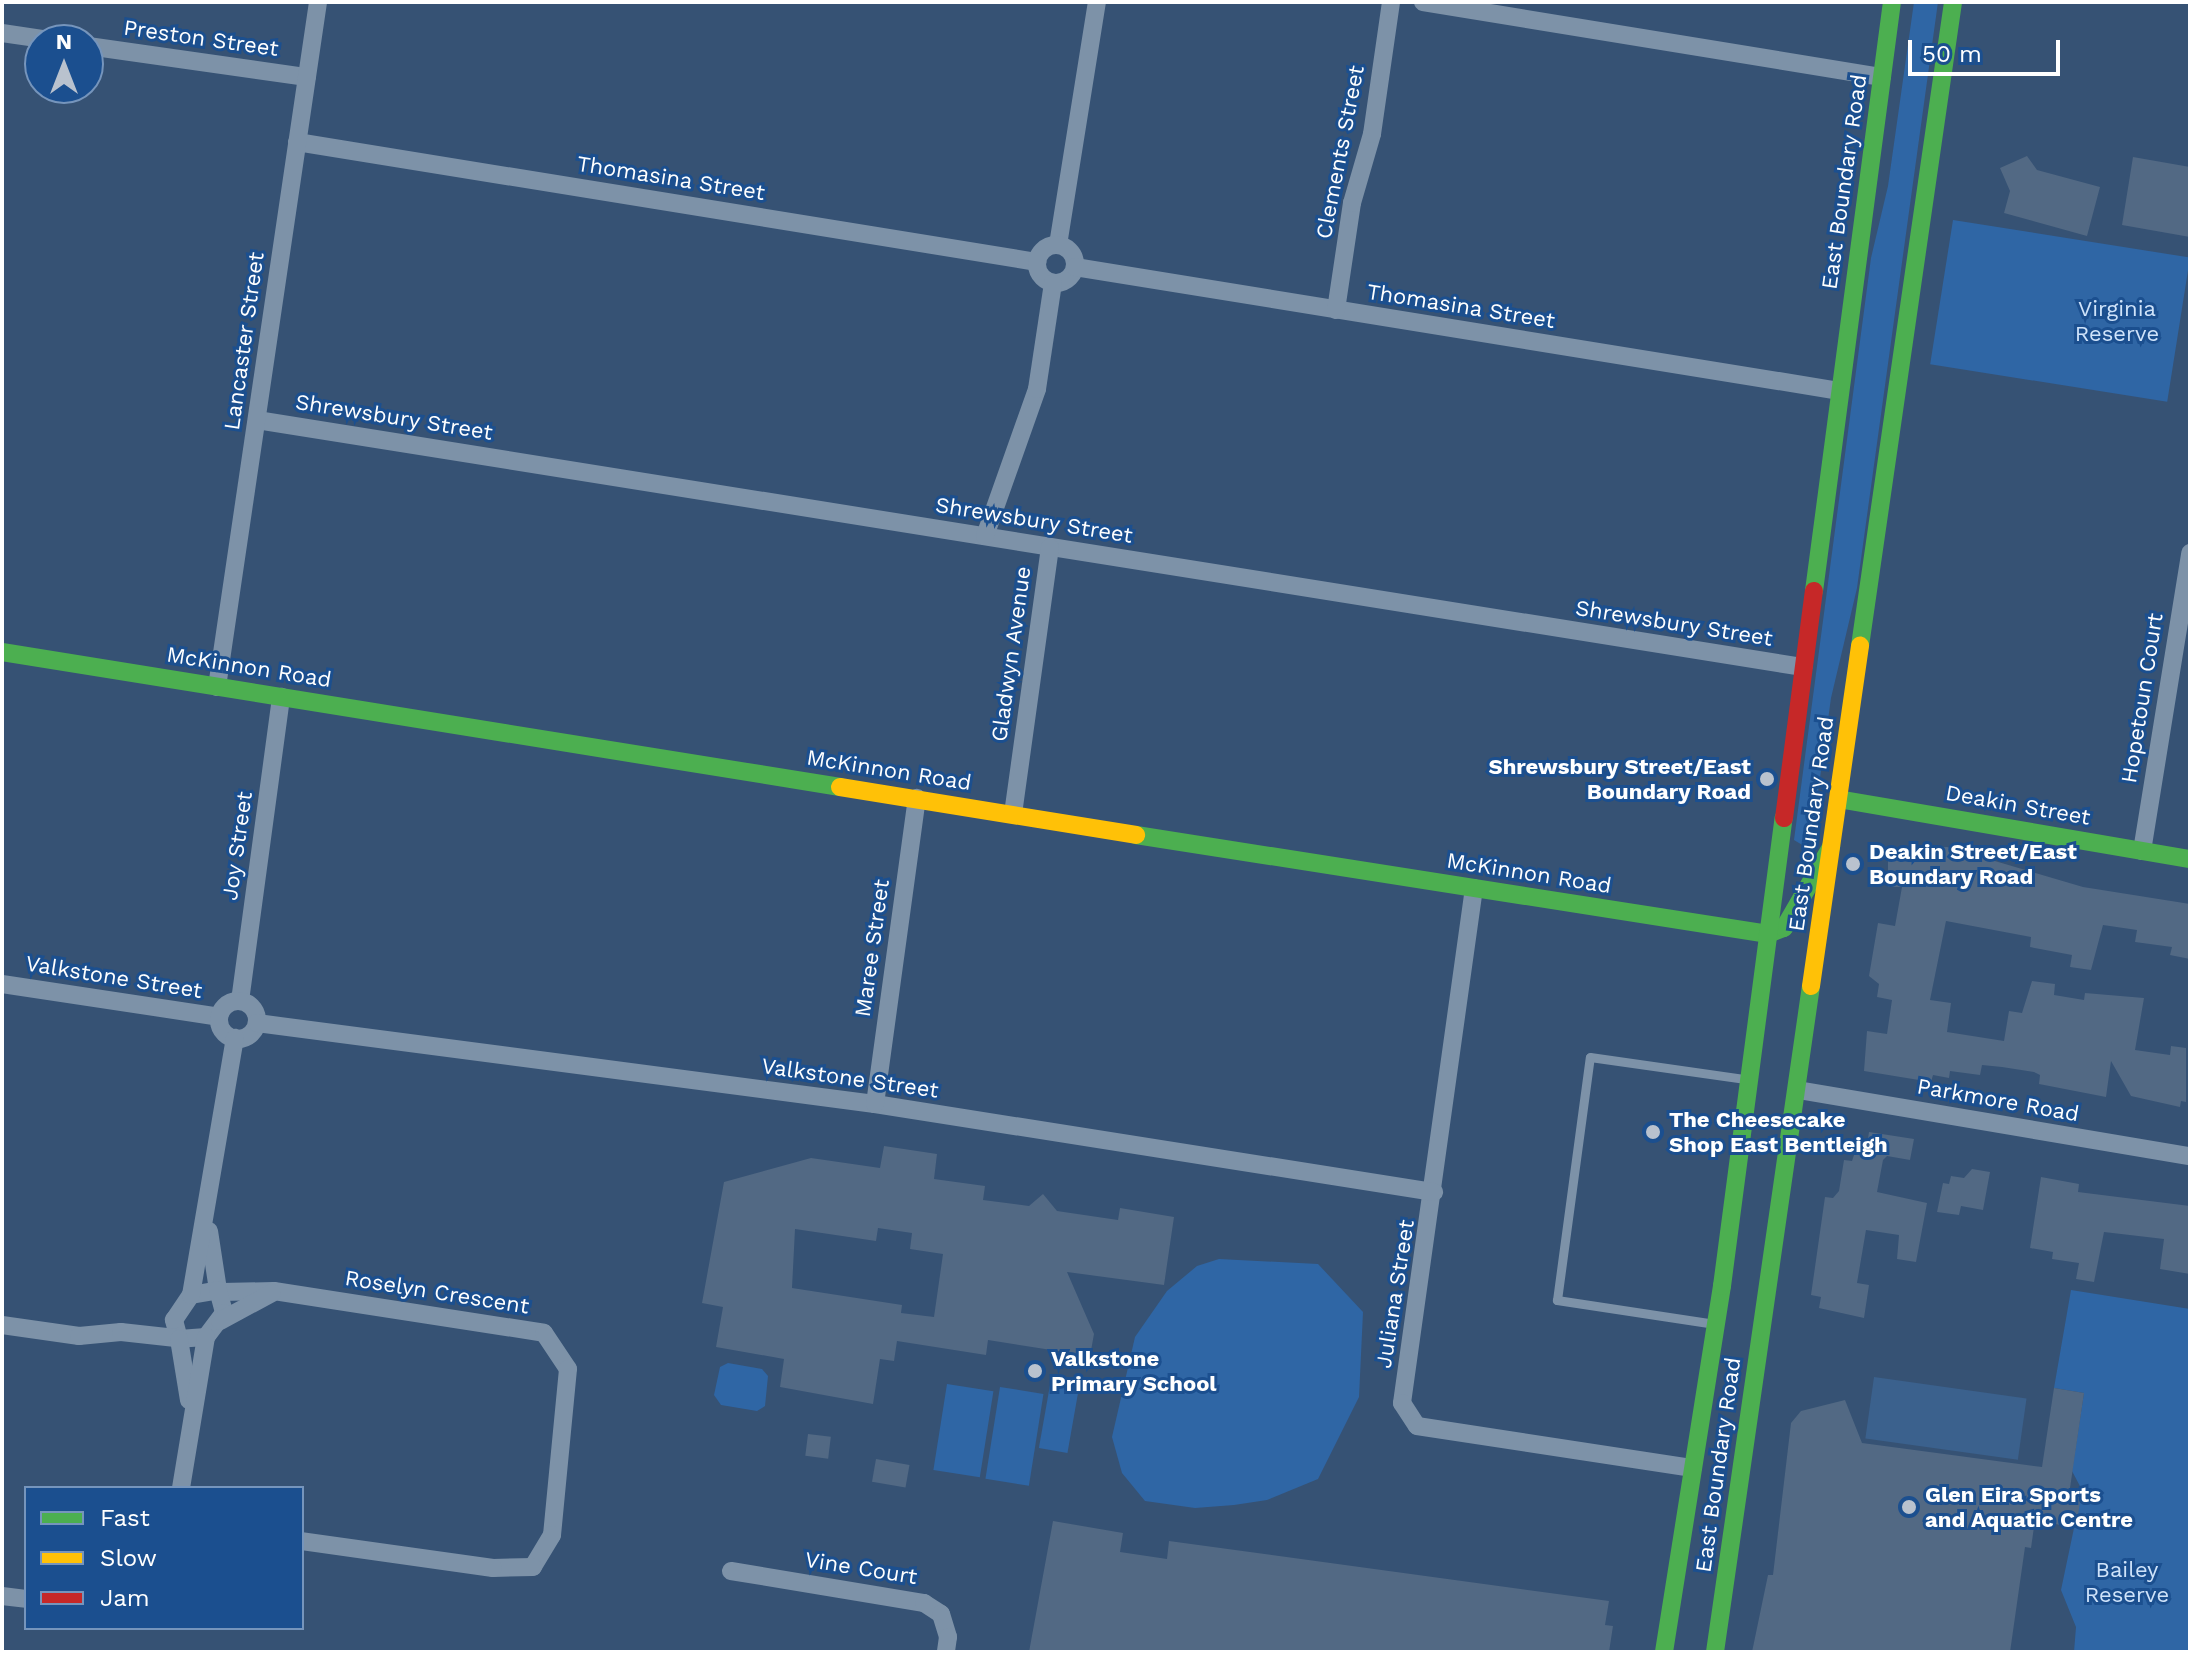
<!DOCTYPE html>
<style>
body{margin:0}
#map{position:relative;width:2192px;height:1654px;overflow:hidden;background:#365274;font-family:"Work Sans",sans-serif}
div>[style]{position:absolute}
[style*='--x']{left:calc(var(--x)*1px);top:calc(var(--y)*1px);width:calc(var(--w)*1px);rotate:calc(var(--a)*1deg)}
.green>*{inset:0;background:#2f66a5;transform-origin:0 0}
.water>*{inset:0;background:#3b618d;transform-origin:0 0}
.building>*{inset:0;background:#526984;transform-origin:0 0}
.lane>*{height:9px;margin:-4.5px;padding:0 4.5px;transform-origin:4.5px;border-radius:4.5px;background:#7d92a8}
.street>*{height:18px;margin:-9px;padding:0 9px;transform-origin:9px;border-radius:9px;background:#7d92a8}
.street>.ring{margin:-9px;padding:0;box-sizing:content-box;background:none;border:18px solid #7d92a8;border-radius:50%}
.fast>*{height:18px;margin:-9px;padding:0 9px;transform-origin:9px;border-radius:9px;background:#4caf50}
.slow>*{height:18px;margin:-9px;padding:0 9px;transform-origin:9px;border-radius:9px;background:#ffc107}
.jam>*{height:18px;margin:-9px;padding:0 9px;transform-origin:9px;border-radius:9px;background:#c62828}
.dots>*{width:22px;height:22px;translate:-50% -50%;box-sizing:border-box;border:4px solid #1b4f8f;border-radius:50%}
span{translate:-50% -50%;white-space:nowrap;text-align:center;line-height:1.15;-webkit-text-stroke:6px #1b4f8f;paint-order:stroke}
.street-label{font-size:22px;color:#fff}
.park-label{font-size:22px;color:#cfe3fa}
.poi-label{font-size:22px;color:#fff;font-weight:700}
.right{translate:-100% -50%;text-align:right}
.left{translate:0 -50%;text-align:left}
.frame{position:absolute;inset:0;border:4px solid #fff;pointer-events:none}
.legend{position:absolute;left:24px;top:1486px;width:280px;height:144px;box-sizing:border-box;background:#1b4f8f;border:2px solid #7695bc;margin:0;padding:10px 14px;list-style:none;font-size:24px;color:#fff}
.legend li{display:flex;align-items:center;gap:16px;height:40px}
.legend b{width:40px;border:2px solid #7695bc}
.north{position:absolute;left:24px;top:24px;width:80px;height:80px;box-sizing:border-box;background:#1b4f8f;border:2px solid #7695bc;border-radius:50%;rotate:0deg;font-size:22px;font-weight:700;line-height:32px;text-align:center;color:#fff}
.north::after{content:'';display:block;margin:auto;width:28px;height:36px;background:#b9c2ce;clip-path:polygon(50% 0,100% 100%,50% 72%,0 100%)}
.scale{position:absolute;left:1908px;top:40px;width:152px;height:36px;box-sizing:border-box;border:4px solid #fff;border-top:0;padding-left:10px;font-size:24px;line-height:28px;white-space:nowrap;color:#fff;-webkit-text-stroke:6px #1b4f8f;paint-order:stroke}
</style>
<div id="map">
<div class="green">
<i style="clip-path:polygon(1914px 2px,1938px 2px,1857px 588px,1831px 698px,1812px 836px,1804px 846px,1794px 840px,1871px 258px,1888px 186px)"></i>
<i style="left:1953px;top:220px;width:240px;height:146px;rotate:9deg"></i>
<i style="clip-path:polygon(1219px 1259px,1318px 1264px,1363px 1312px,1359px 1397px,1318px 1479px,1267px 1500px,1234px 1505px,1195px 1508px,1145px 1501px,1122px 1473px,1112px 1437px,1135px 1337px,1167px 1291px,1197px 1266px)"></i>
<i style="clip-path:polygon(2071px 1290px,2190px 1309px,2190px 1652px,2074px 1652px,2076px 1627px,2061px 1590px,2082px 1490px,2072px 1471px,2084px 1393px,2054px 1388px)"></i>
<i style="clip-path:polygon(728px 1363px,762px 1369px,768px 1376px,765px 1406px,757px 1411px,721px 1405px,714px 1395px,720px 1367px)"></i>
<i style="left:947px;top:1384px;width:47px;height:87px;rotate:9deg"></i>
<i style="left:1050px;top:1385px;width:29px;height:64px;rotate:10deg"></i>
<i style="left:1000px;top:1387px;width:44px;height:93px;rotate:9deg"></i>
</div>
<div class="water">
<i style="left:1874px;top:1377px;width:154px;height:62px;rotate:8deg"></i>
</div>
<div class="building">
<i style="clip-path:polygon(2027px 156px,2037px 170px,2100px 187px,2087px 236px,2004px 213px,2010px 191px,2000px 168px)"></i>
<i style="clip-path:polygon(2133px 157px,2190px 167px,2190px 237px,2122px 225px)"></i>
<i style="clip-path:polygon(1947px 847px,2083px 887px,2190px 904px,2190px 959px,2170px 955px,2172px 947px,2135px 942px,2137px 930px,2103px 925px,2091px 970px,2070px 967px,2072px 955px,2030px 947px,2031px 937px,1946px 921px,1930px 1000px,1951px 1003px,1947px 1032px,2004px 1041px,2009px 1011px,2022px 1013px,2032px 981px,2055px 984px,2054px 995px,2084px 1000px,2085px 993px,2144px 998px,2135px 1050px,2170px 1055px,2171px 1046px,2186px 1048px,2186px 1102px,2181px 1101px,2180px 1107px,2131px 1096px,2111px 1061px,2106px 1097px,2039px 1084px,2040px 1075px,2034px 1072px,2002px 1067px,1982px 1065px,1980px 1075px,1950px 1071px,1949px 1078px,1933px 1075px,1931px 1082px,1864px 1071px,1867px 1031px,1887px 1034px,1892px 1000px,1877px 997px,1879px 984px,1869px 976px,1878px 923px,1895px 926px,1902px 887px,1888px 887px,1888px 849px)"></i>
<i style="clip-path:polygon(1869px 1132px,1914px 1139px,1910px 1160px,1887px 1156px,1883px 1160px,1877px 1192px,1927px 1203px,1916px 1262px,1897px 1259px,1899px 1235px,1866px 1230px,1857px 1283px,1869px 1285px,1864px 1318px,1819px 1308px,1821px 1297px,1811px 1295px,1825px 1197px,1833px 1198px,1839px 1191px,1844px 1160px,1852px 1161px,1858px 1143px,1867px 1145px)"></i>
<i style="clip-path:polygon(evenodd,884px 1146px,937px 1154px,934px 1179px,985px 1186px,983px 1200px,1029px 1206px,1043px 1194px,1057px 1211px,1118px 1220px,1120px 1208px,1174px 1217px,1164px 1285px,1067px 1272px,1094px 1334px,1090px 1356px,988px 1340px,986px 1355px,897px 1341px,894px 1361px,880px 1359px,873px 1404px,780px 1387px,784px 1359px,716px 1347px,723px 1307px,702px 1303px,724px 1182px,811px 1158px,880px 1168px,884px 1146px,878px 1228px,912px 1233px,910px 1249px,943px 1254px,934px 1317px,901px 1313px,902px 1305px,792px 1288px,795px 1229px,876px 1241px,878px 1228px)"></i>
<i style="clip-path:polygon(1972px 1169px,1990px 1172px,1983px 1210px,1961px 1206px,1959px 1215px,1937px 1212px,1943px 1183px,1949px 1184px,1951px 1176px,1964px 1178px)"></i>
<i style="clip-path:polygon(2041px 1177px,2079px 1184px,2078px 1192px,2190px 1206px,2190px 1274px,2160px 1269px,2164px 1239px,2104px 1232px,2094px 1282px,2076px 1279px,2079px 1263px,2052px 1259px,2053px 1252px,2030px 1248px)"></i>
<i style="clip-path:polygon(2054px 1388px,2084px 1393px,2070px 1488px,2082px 1489px,2076px 1528px,2035px 1520px,2031px 1548px,2025px 1547px,2010px 1652px,1752px 1652px,1768px 1575px,1773px 1575px,1791px 1423px,1801px 1411px,1845px 1400px,1862px 1443px,2042px 1467px)"></i>
<i style="left:808px;top:1434px;width:23px;height:22px;rotate:7deg"></i>
<i style="left:876px;top:1459px;width:34px;height:23px;rotate:10deg"></i>
<i style="clip-path:polygon(1053px 1521px,1123px 1533px,1120px 1552px,1167px 1559px,1169px 1541px,1609px 1601px,1605px 1625px,1613px 1626px,1609px 1652px,1029px 1652px)"></i>
</div>
<div class="lane">
<i style="--x:1715;--y:1324;--w:160;--a:-171.4"></i>
<i style="--x:1557;--y:1300;--w:245;--a:-82.3"></i>
<i style="--x:1590;--y:1057;--w:157;--a:8.1"></i>
</div>
<div class="street">
<i style="--x:1423;--y:2;--w:465;--a:9.3"></i>
<i style="--x:2;--y:33;--w:49;--a:8.3"></i>
<i style="--x:88;--y:46;--w:221;--a:8.1"></i>
<i style="--x:297;--y:142;--w:750;--a:9.21"></i>
<i style="--x:1058;--y:245;--w:246;--a:-80.9"></i>
<i class="ring" style="left:1037px;top:245px;width:20px;height:20px"></i>
<i style="--x:1075;--y:267;--w:775;--a:9.21"></i>
<i style="--x:1336;--y:310;--w:108;--a:-81.5"></i>
<i style="--x:1352;--y:203;--w:72;--a:-73.8"></i>
<i style="--x:1372;--y:134;--w:133;--a:-81.8"></i>
<i style="--x:257;--y:420;--w:1566;--a:9.08"></i>
<i style="--x:985;--y:536;--w:156;--a:-70.5"></i>
<i style="--x:1037;--y:389;--w:107;--a:-81.4"></i>
<i style="--x:217;--y:687;--w:692;--a:-81.61"></i>
<i style="--x:1013;--y:814;--w:269;--a:-82.1"></i>
<i style="--x:2142;--y:851;--w:302;--a:-80.8"></i>
<i style="--x:1474;--y:888;--w:520;--a:97.96"></i>
<i style="--x:1402;--y:1403;--w:27;--a:57"></i>
<i style="--x:1417;--y:1426;--w:279;--a:8.7"></i>
<i style="--x:2;--y:984;--w:219;--a:8.6"></i>
<i style="--x:240;--y:1001;--w:307;--a:-82.3"></i>
<i class="ring" style="left:219px;top:1001px;width:20px;height:20px"></i>
<i style="--x:257;--y:1023;--w:623;--a:7.47"></i>
<i style="--x:875;--y:1104;--w:566;--a:8.95"></i>
<i style="--x:1798;--y:1090;--w:398;--a:9.6"></i>
<i style="--x:875;--y:1104;--w:309;--a:-82.2"></i>
<i style="--x:209;--y:1231;--w:60;--a:81.3"></i>
<i style="--x:222;--y:1292;--w:52;--a:-1.1"></i>
<i style="--x:274;--y:1291;--w:273;--a:8.8"></i>
<i style="--x:544;--y:1333;--w:43;--a:56.3"></i>
<i style="--x:568;--y:1369;--w:167;--a:95.5"></i>
<i style="--x:552;--y:1535;--w:37;--a:121"></i>
<i style="--x:533;--y:1567;--w:40;--a:178.6"></i>
<i style="--x:493;--y:1568;--w:193;--a:-172"></i>
<i style="--x:191;--y:1295;--w:27;--a:-10"></i>
<i style="--x:218;--y:1290;--w:24;--a:75"></i>
<i style="--x:224;--y:1313;--w:30;--a:127"></i>
<i style="--x:206;--y:1337;--w:27;--a:176"></i>
<i style="--x:179;--y:1339;--w:20;--a:-105"></i>
<i style="--x:174;--y:1320;--w:30;--a:-56"></i>
<i style="--x:191;--y:1295;--w:261;--a:-80.3"></i>
<i style="--x:220;--y:1321;--w:59;--a:-28.3"></i>
<i style="--x:2;--y:1325;--w:78;--a:8.1"></i>
<i style="--x:79;--y:1336;--w:42;--a:-5.4"></i>
<i style="--x:121;--y:1332;--w:55;--a:6.2"></i>
<i style="--x:179;--y:1339;--w:62;--a:80.7"></i>
<i style="--x:181;--y:1488;--w:153;--a:-80.6"></i>
<i style="--x:731;--y:1571;--w:196;--a:9.4"></i>
<i style="--x:924;--y:1603;--w:20;--a:33"></i>
<i style="--x:941;--y:1614;--w:24;--a:73"></i>
<i style="--x:948;--y:1637;--w:15;--a:98"></i>
<i style="--x:2;--y:1596;--w:24;--a:7"></i>
</div>
<div class="fast">
<i style="--x:1814;--y:591;--w:594;--a:-82.46"></i>
<i style="--x:1860;--y:646;--w:651;--a:-81.78"></i>
<i style="--x:2;--y:652;--w:849;--a:9.15"></i>
<i style="--x:1838;--y:799;--w:357;--a:9.7"></i>
<i style="--x:1136;--y:835;--w:640;--a:8.9"></i>
<i style="--x:1768;--y:934;--w:17;--a:-21"></i>
<i style="--x:1784;--y:928;--w:94;--a:-59.9"></i>
<i style="--x:1664;--y:1652;--w:371;--a:-81"></i>
<i style="--x:1722;--y:1286;--w:472;--a:-82.5"></i>
<i style="--x:1715;--y:1652;--w:673;--a:-81.8"></i>
</div>
<div class="slow">
<i style="--x:840;--y:787;--w:300;--a:9.2"></i>
<i style="--x:1811;--y:986;--w:344;--a:-81.8"></i>
</div>
<div class="jam">
<i style="--x:1784;--y:818;--w:229;--a:-82.5"></i>
</div>
<div class="dots">
<i style="left:1767px;top:779px;background:#b9c2ce"></i>
<i style="left:1853px;top:864px;background:#b9c2ce"></i>
<i style="left:1653px;top:1132px;background:#b9c2ce"></i>
<i style="left:1035px;top:1371px;background:#b9c2ce"></i>
<i style="left:1909px;top:1507px;background:#b9c2ce"></i>
</div>
<div class="street-label">
<span style="left:201px;top:38px;rotate:8deg">Preston Street</span>
<span style="left:1340px;top:152px;rotate:-79deg">Clements Street</span>
<span style="left:671px;top:178px;rotate:9deg">Thomasina Street</span>
<span style="left:1844px;top:182px;rotate:-82deg">East Boundary Road</span>
<span style="left:1461px;top:306px;rotate:9deg">Thomasina Street</span>
<span style="left:244px;top:341px;rotate:-82deg">Lancaster Street</span>
<span style="left:394px;top:417px;rotate:9deg">Shrewsbury Street</span>
<span style="left:1034px;top:520px;rotate:9deg">Shrewsbury Street</span>
<span style="left:1674px;top:623px;rotate:9deg">Shrewsbury Street</span>
<span style="left:1011px;top:654px;rotate:-82deg">Gladwyn Avenue</span>
<span style="left:249px;top:667px;rotate:9deg">McKinnon Road</span>
<span style="left:2142px;top:698px;rotate:-81deg">Hopetoun Court</span>
<span style="left:889px;top:770px;rotate:9deg">McKinnon Road</span>
<span style="left:2018px;top:805px;rotate:10deg">Deakin Street</span>
<span style="left:1811px;top:824px;rotate:-82deg">East Boundary Road</span>
<span style="left:237px;top:846px;rotate:-82deg">Joy Street</span>
<span style="left:1529px;top:873px;rotate:9deg">McKinnon Road</span>
<span style="left:872px;top:948px;rotate:-82deg">Maree Street</span>
<span style="left:114px;top:977px;rotate:9deg">Valkstone Street</span>
<span style="left:850px;top:1078px;rotate:8deg">Valkstone Street</span>
<span style="left:1998px;top:1100px;rotate:10deg">Parkmore Road</span>
<span style="left:437px;top:1292px;rotate:9deg">Roselyn Crescent</span>
<span style="left:1395px;top:1294px;rotate:-81deg">Juliana Street</span>
<span style="left:1718px;top:1465px;rotate:-82deg">East Boundary Road</span>
<span style="left:861px;top:1568px;rotate:9deg">Vine Court</span>
</div>
<div class="park-label">
<span style="left:2117px;top:321px">Virginia<br>Reserve</span>
<span style="left:2127px;top:1582px">Bailey<br>Reserve</span>
</div>
<div class="poi-label">
<span class="right" style="left:1751px;top:779px">Shrewsbury Street/East<br>Boundary Road</span>
<span class="left" style="left:1869px;top:864px">Deakin Street/East<br>Boundary Road</span>
<span class="left" style="left:1669px;top:1132px">The Cheesecake<br>Shop East Bentleigh</span>
<span class="left" style="left:1051px;top:1371px">Valkstone<br>Primary School</span>
<span class="left" style="left:1925px;top:1507px">Glen Eira Sports<br>and Aquatic Centre</span>
</div>
<div class="frame"></div>
<ul class="legend">
<li><b style="height:10px;background:#4caf50"></b>Fast</li>
<li><b style="height:10px;background:#ffc107"></b>Slow</li>
<li><b style="height:10px;background:#c62828"></b>Jam</li>
</ul>
<div class="north">N</div>
<div class="scale">50 m</div>
</div>
